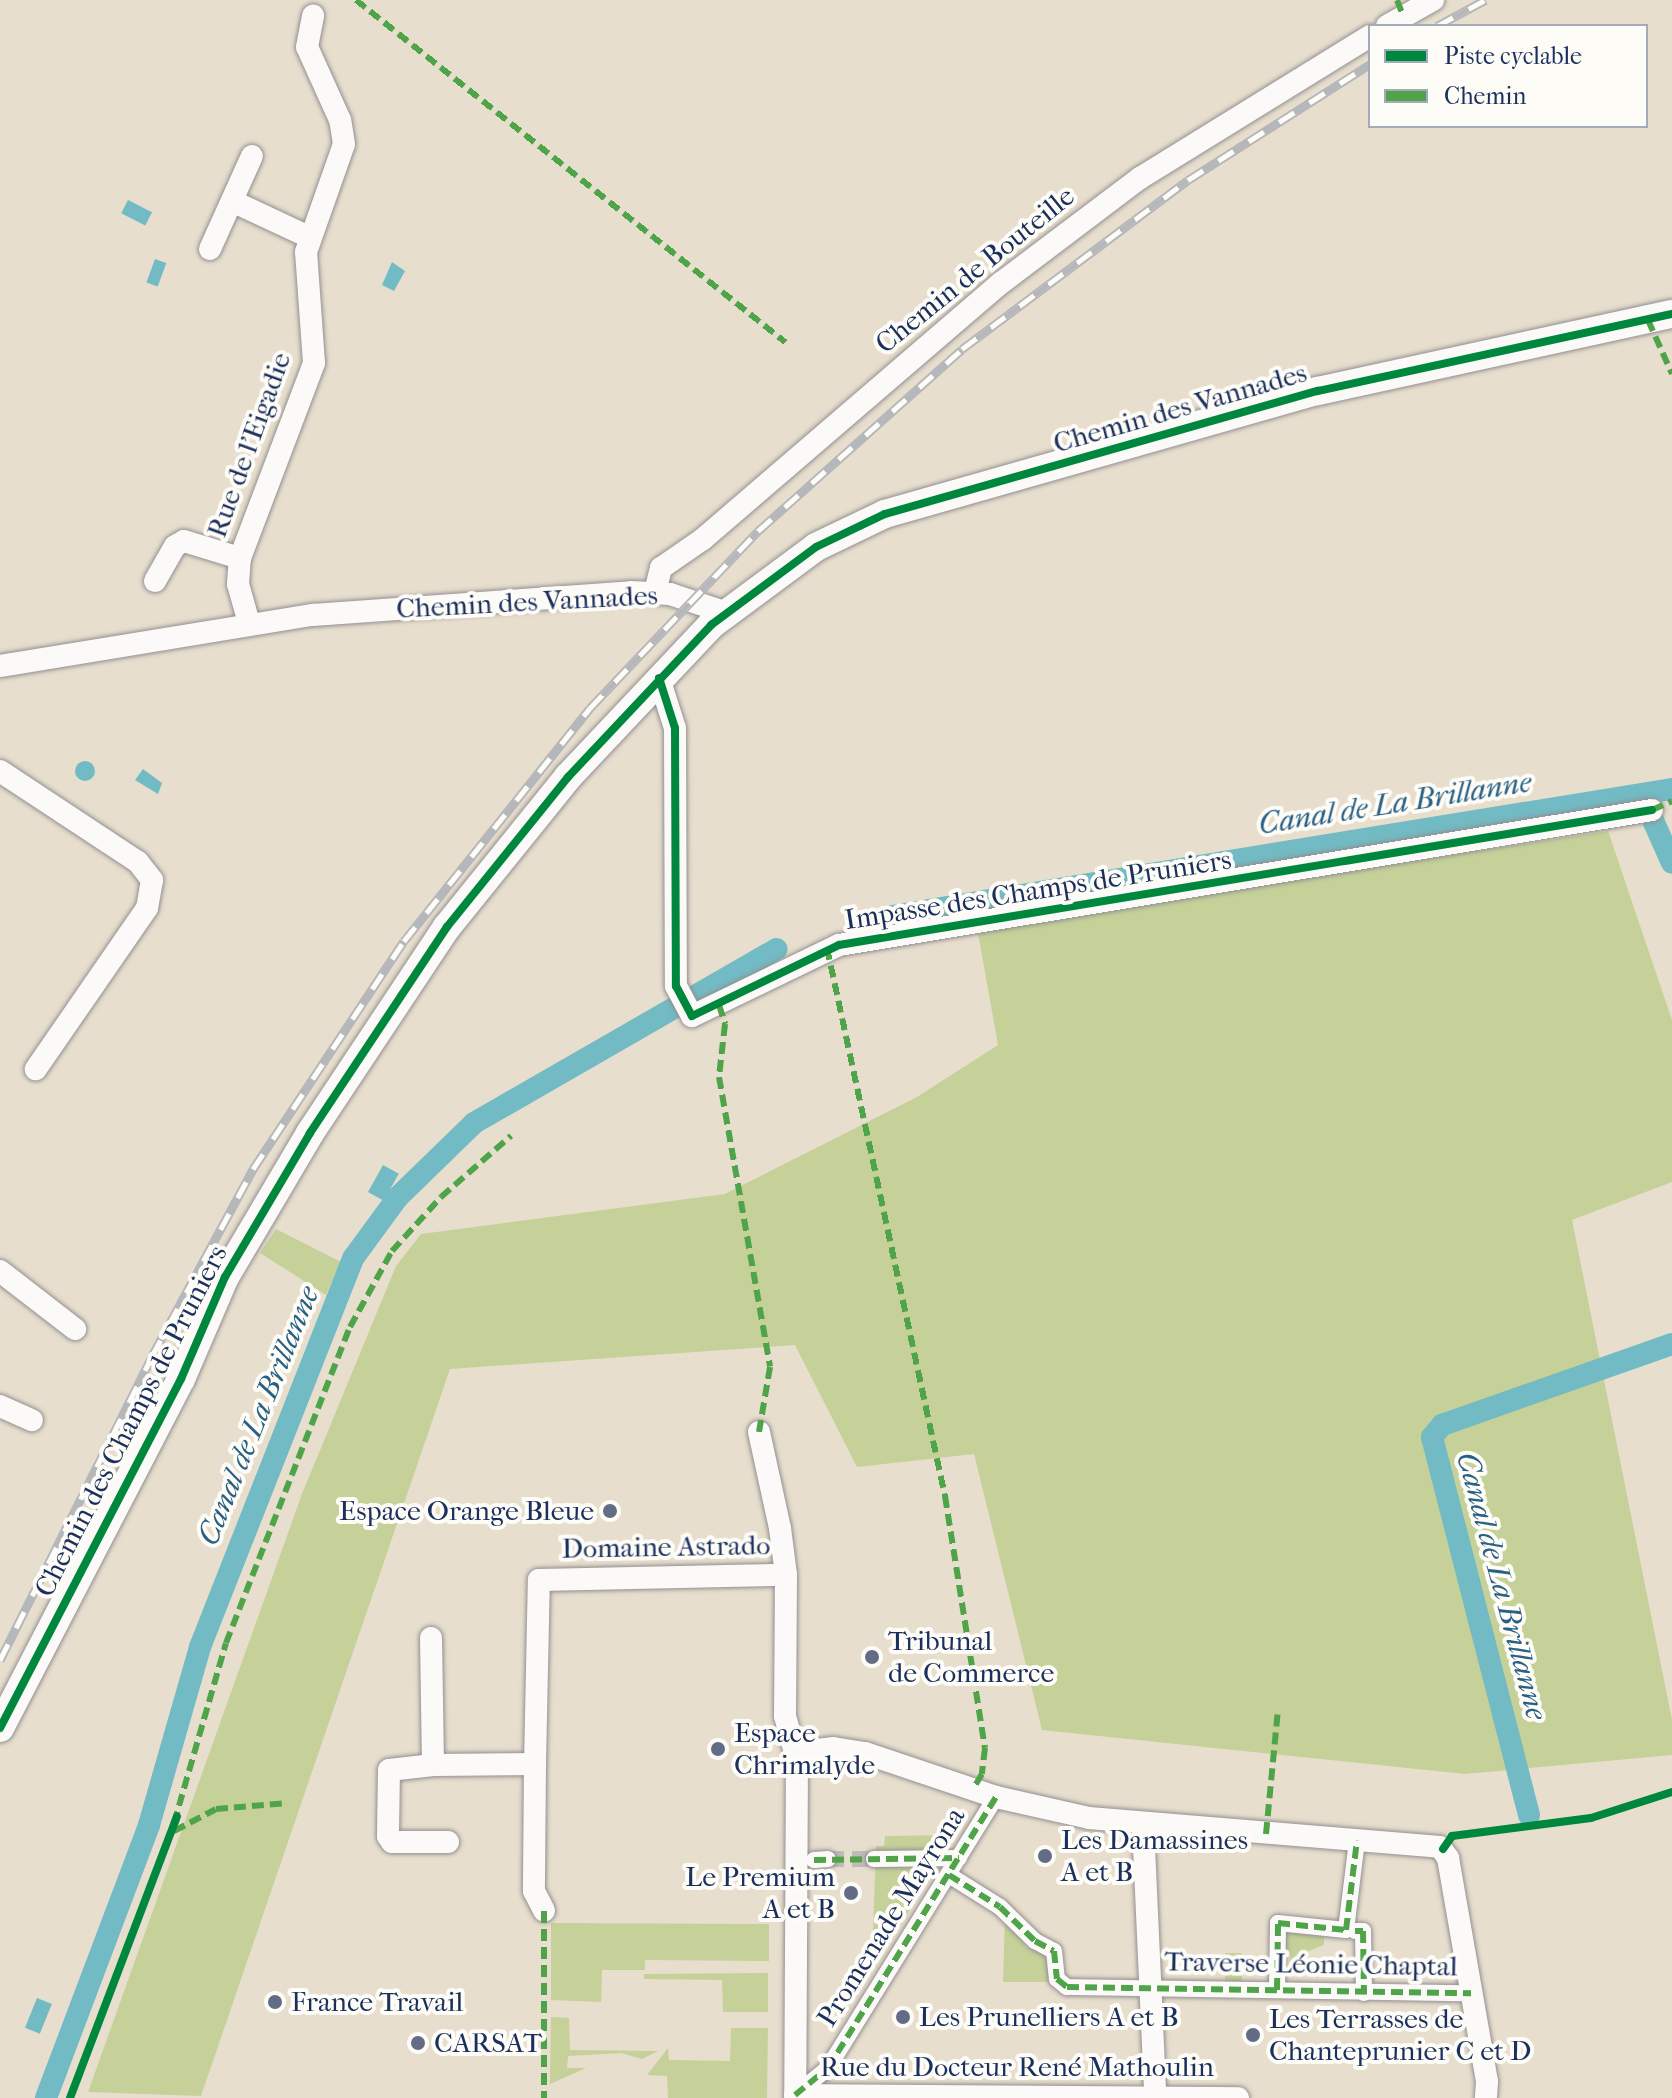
<!DOCTYPE html>
<meta charset="utf-8">
<style>
body{margin:0}
#map{position:relative;width:1672px;height:2098px;overflow:hidden;background:#e8dece;font-family:"IM FELL French Canon",serif}
div>[style]{position:absolute}
[style*='--x']{left:calc(var(--x)*1px);top:calc(var(--y)*1px);width:calc(var(--w)*1px);rotate:calc(var(--a)*1deg)}
.green>*{inset:0;background:#c5d199;transform-origin:0 0}
.water>*{inset:0;background:#72bac4;transform-origin:0 0}
.round{border-radius:50%}
.canal>*{height:22px;margin:-11px;padding:0 11px;transform-origin:11px;border-radius:11px;background:#72bac4}
.pedestrian-tunnel>*{height:16px;margin-top:-8px;transform-origin:0;background:repeating-linear-gradient(90deg,#bfbbb8 0 16px,transparent 0 24px)}
.roads{filter:drop-shadow(0 0 2px #929090) drop-shadow(0 0 2px #929090)}
.pedestrian>*{height:16px;margin:-8px;padding:0 8px;transform-origin:8px;border-radius:8px;background:#fcfaf8}
.minor>*{height:22px;margin:-11px;padding:0 11px;transform-origin:11px;border-radius:11px;background:#fcfaf8}
.tertiary>*{height:28px;margin:-14px;padding:0 14px;transform-origin:14px;border-radius:14px;background:#fcfaf8}
.rail>*{height:9px;margin-top:-4.5px;transform-origin:0;background:repeating-linear-gradient(90deg,#fdfcf7 0 18px,#b6b7ba 0 36px);box-sizing:border-box;border-block:2px solid #b6b7ba}
.quiet>*{height:6px;margin-top:-3px;transform-origin:0;background:repeating-linear-gradient(90deg,#4fa44a 0 12px,transparent 0 18px)}
.cycleway>*{height:8px;margin:-4px;padding:0 4px;transform-origin:4px;border-radius:4px;background:#00873e}
.dots>*{width:22px;height:22px;translate:-50% -50%;box-sizing:border-box;border:4px solid #fdfcf7;border-radius:50%}
span{translate:-50% -50%;white-space:nowrap;text-align:center;line-height:1.15;-webkit-text-stroke:8px #fdfcf7;paint-order:stroke}
.street-label{font-size:28px;color:#1b2f5e}
.poi-label{font-size:28px;color:#1b2f5e}
.right{translate:-100% -50%;text-align:right}
.left{translate:0 -50%;text-align:left}
.water-label{font-size:30px;color:#296085;font-style:italic}
.legend{position:absolute;left:1368px;top:24px;width:280px;height:104px;box-sizing:border-box;background:#fdfcf7;border:2px solid #a3aaba;margin:0;padding:10px 14px;list-style:none;font-size:24px;color:#1b2f5e}
.legend li{display:flex;align-items:center;gap:16px;height:40px}
.legend b{width:40px;border:2px solid #a3aaba}
</style>
<div id="map">
<div class="green">
<i style="clip-path:polygon(1608px 831px,1672px 1020px,1672px 1182px,1572px 1220px,1672px 1720px,1672px 1755px,1465px 1774px,1042px 1730px,974px 1454px,857px 1467px,795px 1345px,450px 1369px,201px 2096px,88px 2092px,302px 1494px,396px 1266px,421px 1234px,725px 1194px,917px 1097px,998px 1045px,977px 928px)"></i>
<i style="clip-path:polygon(276px 1229px,341px 1262px,326px 1295px,260px 1253px)"></i>
<i style="clip-path:polygon(955px 1835px,896px 1933px,873px 1933px,876px 1846px,884px 1846px,885px 1836px)"></i>
<i style="clip-path:polygon(1005px 1917px,1026px 1947px,1050px 1955px,1049px 1982px,1003px 1982px)"></i>
<i style="clip-path:polygon(551px 1923px,769px 1924px,769px 1961px,645px 1960px,645px 1970px,602px 1970px,601px 2002px,551px 2000px)"></i>
<i style="clip-path:polygon(1281px 1927px,1316px 1930px,1324px 1937px,1324px 1945px,1304px 1953px,1301px 1970px,1290px 1966px,1290px 1953px,1278px 1937px)"></i>
<i style="left:1225px;top:1953px;width:17px;height:31px"></i>
<i style="clip-path:polygon(768px 1973px,768px 2012px,723px 2012px,722px 1980px,644px 1979px,644px 1974px)"></i>
<i style="clip-path:polygon(551px 2017px,569px 2018px,570px 2050px,658px 2051px,642px 2059px,621px 2053px,568px 2056px,567px 2068px,586px 2068px,550px 2084px)"></i>
<i style="clip-path:polygon(731px 2028px,768px 2028px,767px 2098px,668px 2098px,667px 2076px,647px 2075px,668px 2048px,669px 2060px,730px 2061px)"></i>
</div>
<div class="water">
<i style="left:128px;top:200px;width:27px;height:15px;rotate:27deg"></i>
<i style="left:155px;top:259px;width:12px;height:25px;rotate:20deg"></i>
<i style="clip-path:polygon(392px 262px,405px 271px,394px 291px,382px 285px)"></i>
<i class="round" style="left:75px;top:761px;width:20px;height:20px"></i>
<i style="clip-path:polygon(143px 769px,162px 783px,158px 794px,135px 780px)"></i>
<i style="left:383px;top:1165px;width:18px;height:31px;rotate:29deg"></i>
<i style="left:37px;top:1998px;width:16px;height:32px;rotate:22deg"></i>
</div>
<div class="canal">
<i style="--x:1652;--y:818;--w:49;--a:66"></i>
<i style="--x:892;--y:916;--w:790;--a:-9.25"></i>
<i style="--x:1529;--y:1815;--w:390;--a:-104.4"></i>
<i style="--x:1432;--y:1437;--w:16;--a:-50"></i>
<i style="--x:1442;--y:1425;--w:244;--a:-19.4"></i>
<i style="--x:46;--y:2098;--w:292;--a:-69.3"></i>
<i style="--x:149;--y:1825;--w:185;--a:-74"></i>
<i style="--x:200;--y:1647;--w:419;--a:-68.5"></i>
<i style="--x:354;--y:1257;--w:74;--a:-53.7"></i>
<i style="--x:398;--y:1197;--w:106;--a:-44.2"></i>
<i style="--x:474;--y:1123;--w:349;--a:-29.9"></i>
</div>
<div class="pedestrian-tunnel">
<i style="--x:828;--y:1859;--w:46;--a:0"></i>
</div>
<div class="roads">
<div class="pedestrian">
<i style="--x:874;--y:1859;--w:85;--a:-0.7"></i>
<i style="--x:814;--y:1860;--w:14;--a:-4"></i>
<i style="--x:949;--y:1875;--w:60;--a:32.1"></i>
<i style="--x:1000;--y:1907;--w:49;--a:44.2"></i>
<i style="--x:1035;--y:1941;--w:21;--a:28"></i>
<i style="--x:1054;--y:1951;--w:28;--a:84"></i>
<i style="--x:1057;--y:1979;--w:13;--a:39"></i>
<i style="--x:1067;--y:1987;--w:404;--a:0.9"></i>
<i style="--x:1355;--y:1931;--w:8;--a:0"></i>
<i style="--x:1363;--y:1931;--w:62;--a:89.1"></i>
<i style="--x:1277;--y:1990;--w:67;--a:-89.1"></i>
<i style="--x:1278;--y:1923;--w:68;--a:5.9"></i>
<i style="--x:1346;--y:1930;--w:90;--a:-83"></i>
<i style="--x:795;--y:2095;--w:43;--a:-39.3"></i>
<i style="--x:828;--y:2068;--w:319;--a:-58.2"></i>
</div>
<div class="minor">
<i style="--x:1387;--y:26;--w:53;--a:-29.5"></i>
<i style="--x:232;--y:201;--w:87;--a:25.1"></i>
<i style="--x:210;--y:249;--w:102;--a:-65.7"></i>
<i style="--x:155;--y:581;--w:40;--a:-60.3"></i>
<i style="--x:175;--y:546;--w:10;--a:-29"></i>
<i style="--x:184;--y:541;--w:59;--a:16.9"></i>
<i style="--x:655;--y:592;--w:25;--a:-76"></i>
<i style="--x:661;--y:568;--w:51;--a:-34.6"></i>
<i style="--x:703;--y:539;--w:393;--a:-40.7"></i>
<i style="--x:1001;--y:283;--w:174;--a:-37.1"></i>
<i style="--x:1140;--y:178;--w:270;--a:-31.7"></i>
<i style="--x:249;--y:623;--w:41;--a:-105.8"></i>
<i style="--x:238;--y:584;--w:26;--a:-86"></i>
<i style="--x:240;--y:558;--w:209;--a:-69.2"></i>
<i style="--x:314;--y:363;--w:111;--a:-94.1"></i>
<i style="--x:306;--y:252;--w:114;--a:-70.6"></i>
<i style="--x:344;--y:144;--w:24;--a:-99"></i>
<i style="--x:340;--y:120;--w:80;--a:-114.3"></i>
<i style="--x:307;--y:47;--w:32;--a:-79"></i>
<i style="--x:0;--y:666;--w:317;--a:-9.3"></i>
<i style="--x:313;--y:615;--w:319;--a:-4.1"></i>
<i style="--x:631;--y:592;--w:39;--a:3"></i>
<i style="--x:670;--y:594;--w:60;--a:18.4"></i>
<i style="--x:659;--y:678;--w:52;--a:72.3"></i>
<i style="--x:675;--y:728;--w:258;--a:89.8"></i>
<i style="--x:676;--y:986;--w:34;--a:62"></i>
<i style="--x:692;--y:1016;--w:163;--a:-25.8"></i>
<i style="--x:839;--y:945;--w:824;--a:-9.43"></i>
<i style="--x:0;--y:771;--w:165;--a:33.4"></i>
<i style="--x:138;--y:862;--w:23;--a:52"></i>
<i style="--x:152;--y:880;--w:28;--a:100"></i>
<i style="--x:147;--y:908;--w:196;--a:124.6"></i>
<i style="--x:0;--y:1271;--w:95;--a:37.7"></i>
<i style="--x:0;--y:1406;--w:35;--a:24"></i>
<i style="--x:759;--y:1432;--w:98;--a:77.7"></i>
<i style="--x:780;--y:1528;--w:47;--a:82.7"></i>
<i style="--x:786;--y:1575;--w:141;--a:90.4"></i>
<i style="--x:785;--y:1716;--w:46;--a:74.7"></i>
<i style="--x:797;--y:1760;--w:338;--a:90.3"></i>
<i style="--x:431;--y:1638;--w:127;--a:89.1"></i>
<i style="--x:433;--y:1765;--w:102;--a:-0.6"></i>
<i style="--x:535;--y:1764;--w:184;--a:-88.8"></i>
<i style="--x:539;--y:1580;--w:247;--a:-1.2"></i>
<i style="--x:796;--y:1752;--w:37;--a:-6"></i>
<i style="--x:833;--y:1748;--w:32;--a:9"></i>
<i style="--x:865;--y:1753;--w:138;--a:18.6"></i>
<i style="--x:996;--y:1797;--w:95;--a:12.7"></i>
<i style="--x:1089;--y:1818;--w:352;--a:4.7"></i>
<i style="--x:1440;--y:1847;--w:14;--a:54"></i>
<i style="--x:1448;--y:1858;--w:227;--a:80.1"></i>
<i style="--x:1487;--y:2082;--w:16;--a:94"></i>
<i style="--x:535;--y:1764;--w:127;--a:90.5"></i>
<i style="--x:534;--y:1891;--w:22;--a:63"></i>
<i style="--x:433;--y:1765;--w:44;--a:173.5"></i>
<i style="--x:389;--y:1770;--w:66;--a:90.9"></i>
<i style="--x:388;--y:1836;--w:7;--a:56"></i>
<i style="--x:392;--y:1842;--w:56;--a:0"></i>
<i style="--x:1143;--y:1825;--w:269;--a:87.4"></i>
<i style="--x:795;--y:2095;--w:443;--a:0.4"></i>
</div>
<div class="tertiary">
<i style="--x:0;--y:1728;--w:393;--a:-62.6"></i>
<i style="--x:181;--y:1379;--w:111;--a:-66.7"></i>
<i style="--x:225;--y:1277;--w:167;--a:-59.4"></i>
<i style="--x:310;--y:1133;--w:247;--a:-56.4"></i>
<i style="--x:447;--y:927;--w:193;--a:-51.1"></i>
<i style="--x:568;--y:777;--w:209;--a:-46.7"></i>
<i style="--x:711;--y:625;--w:131;--a:-36.6"></i>
<i style="--x:816;--y:547;--w:76;--a:-25.6"></i>
<i style="--x:885;--y:514;--w:450;--a:-15.9"></i>
<i style="--x:1318;--y:391;--w:362;--a:-12.3"></i>
</div>
</div>
<div class="rail">
<i style="--x:1437;--y:26;--w:55;--a:-28.4"></i>
<i style="--x:0;--y:1660;--w:340;--a:-63.4"></i>
<i style="--x:152;--y:1356;--w:213;--a:-61.6"></i>
<i style="--x:253;--y:1169;--w:273;--a:-56.5"></i>
<i style="--x:404;--y:941;--w:298;--a:-51.4"></i>
<i style="--x:590;--y:708;--w:244;--a:-46.5"></i>
<i style="--x:758;--y:531;--w:273;--a:-41.7"></i>
<i style="--x:962;--y:349;--w:282;--a:-36.8"></i>
<i style="--x:1188;--y:180;--w:216;--a:-32.5"></i>
</div>
<div class="quiet">
<i style="--x:356;--y:0;--w:549;--a:38.56"></i>
<i style="--x:1397;--y:0;--w:17;--a:69"></i>
<i style="--x:1648;--y:320;--w:59;--a:66"></i>
<i style="--x:1652;--y:810;--w:22;--a:-24"></i>
<i style="--x:827;--y:948;--w:561;--a:77.85"></i>
<i style="--x:945;--y:1496;--w:255;--a:81"></i>
<i style="--x:985;--y:1748;--w:26;--a:97"></i>
<i style="--x:982;--y:1774;--w:17;--a:121"></i>
<i style="--x:719;--y:1005;--w:20;--a:72"></i>
<i style="--x:725;--y:1024;--w:53;--a:96.5"></i>
<i style="--x:719;--y:1077;--w:294;--a:80"></i>
<i style="--x:770;--y:1367;--w:66;--a:99.6"></i>
<i style="--x:174;--y:1823;--w:187;--a:-73.9"></i>
<i style="--x:226;--y:1643;--w:339;--a:-68.6"></i>
<i style="--x:350;--y:1327;--w:87;--a:-61.1"></i>
<i style="--x:392;--y:1251;--w:73;--a:-47.8"></i>
<i style="--x:441;--y:1197;--w:93;--a:-41.1"></i>
<i style="--x:174;--y:1831;--w:47;--a:-27.6"></i>
<i style="--x:216;--y:1809;--w:72;--a:-4.8"></i>
<i style="--x:1266;--y:1834;--w:126;--a:-84.5"></i>
<i style="--x:814;--y:1860;--w:145;--a:-0.8"></i>
<i style="--x:949;--y:1875;--w:60;--a:32.1"></i>
<i style="--x:1000;--y:1907;--w:49;--a:44.2"></i>
<i style="--x:1035;--y:1941;--w:21;--a:28"></i>
<i style="--x:1054;--y:1951;--w:28;--a:84"></i>
<i style="--x:1057;--y:1979;--w:13;--a:39"></i>
<i style="--x:1067;--y:1987;--w:404;--a:0.9"></i>
<i style="--x:544;--y:1911;--w:187;--a:90"></i>
<i style="--x:1355;--y:1931;--w:8;--a:0"></i>
<i style="--x:1363;--y:1931;--w:62;--a:89.1"></i>
<i style="--x:1277;--y:1990;--w:67;--a:-89.1"></i>
<i style="--x:1278;--y:1923;--w:68;--a:5.9"></i>
<i style="--x:1346;--y:1930;--w:90;--a:-83"></i>
<i style="--x:795;--y:2095;--w:43;--a:-39.3"></i>
<i style="--x:828;--y:2068;--w:319;--a:-58.2"></i>
</div>
<div class="cycleway">
<i style="--x:659;--y:678;--w:52;--a:72.3"></i>
<i style="--x:675;--y:728;--w:258;--a:89.8"></i>
<i style="--x:676;--y:986;--w:34;--a:62"></i>
<i style="--x:692;--y:1016;--w:163;--a:-25.8"></i>
<i style="--x:839;--y:945;--w:824;--a:-9.43"></i>
<i style="--x:0;--y:1728;--w:393;--a:-62.6"></i>
<i style="--x:181;--y:1379;--w:111;--a:-66.7"></i>
<i style="--x:225;--y:1277;--w:167;--a:-59.4"></i>
<i style="--x:310;--y:1133;--w:247;--a:-56.4"></i>
<i style="--x:447;--y:927;--w:193;--a:-51.1"></i>
<i style="--x:568;--y:777;--w:209;--a:-46.7"></i>
<i style="--x:711;--y:625;--w:131;--a:-36.6"></i>
<i style="--x:816;--y:547;--w:76;--a:-25.6"></i>
<i style="--x:885;--y:514;--w:450;--a:-15.9"></i>
<i style="--x:1318;--y:391;--w:362;--a:-12.3"></i>
<i style="--x:1443;--y:1849;--w:16;--a:-55"></i>
<i style="--x:1452;--y:1836;--w:140;--a:-7.4"></i>
<i style="--x:1591;--y:1818;--w:85;--a:-17.8"></i>
<i style="--x:70;--y:2098;--w:301;--a:-69.2"></i>
</div>
<div class="dots">
<i style="left:610px;top:1511px;background:#636c85"></i>
<i style="left:872px;top:1657px;background:#636c85"></i>
<i style="left:718px;top:1749px;background:#636c85"></i>
<i style="left:1045px;top:1856px;background:#636c85"></i>
<i style="left:851px;top:1893px;background:#636c85"></i>
<i style="left:275px;top:2002px;background:#636c85"></i>
<i style="left:903px;top:2017px;background:#636c85"></i>
<i style="left:1253px;top:2035px;background:#636c85"></i>
<i style="left:418px;top:2043px;background:#636c85"></i>
</div>
<div class="street-label">
<span style="left:975px;top:270px;rotate:-39deg">Chemin de Bouteille</span>
<span style="left:1180px;top:408px;rotate:-16deg">Chemin des Vannades</span>
<span style="left:249px;top:445px;rotate:-70deg">Rue de l'Eigadie</span>
<span style="left:527px;top:602px;rotate:-3deg">Chemin des Vannades</span>
<span style="left:1038px;top:890px;rotate:-9deg">Impasse des Champs de Pruniers</span>
<span style="left:131px;top:1421px;rotate:-63deg">Chemin des Champs de Pruniers</span>
<span style="left:666px;top:1547px;rotate:-1deg">Domaine Astrado</span>
<span style="left:891px;top:1917px;rotate:-58deg">Promenade Mayrona</span>
<span style="left:1311px;top:1964px;rotate:1deg">Traverse Léonie Chaptal</span>
<span style="left:1017px;top:2067px">Rue du Docteur René Mathoulin</span>
</div>
<div class="poi-label">
<span class="right" style="left:594px;top:1511px">Espace Orange Bleue</span>
<span class="left" style="left:888px;top:1657px">Tribunal<br>de Commerce</span>
<span class="left" style="left:734px;top:1749px">Espace<br>Chrimalyde</span>
<span class="left" style="left:1061px;top:1856px">Les Damassines<br>A et B</span>
<span class="right" style="left:835px;top:1893px">Le Premium<br>A et B</span>
<span class="left" style="left:291px;top:2002px">France Travail</span>
<span class="left" style="left:919px;top:2017px">Les Prunelliers A et B</span>
<span class="left" style="left:1269px;top:2035px">Les Terrasses de<br>Chanteprunier C et D</span>
<span class="left" style="left:434px;top:2043px">CARSAT</span>
</div>
<div class="water-label">
<span style="left:1395px;top:804px;rotate:-9deg">Canal de La Brillanne</span>
<span style="left:259px;top:1416px;rotate:-68deg">Canal de La Brillanne</span>
<span style="left:1501px;top:1586px;rotate:75deg">Canal de La Brillanne</span>
</div>
<ul class="legend">
<li><b style="height:10px;background:#00873e"></b>Piste cyclable</li>
<li><b style="height:10px;background:#4fa44a"></b>Chemin</li>
</ul>
</div>
